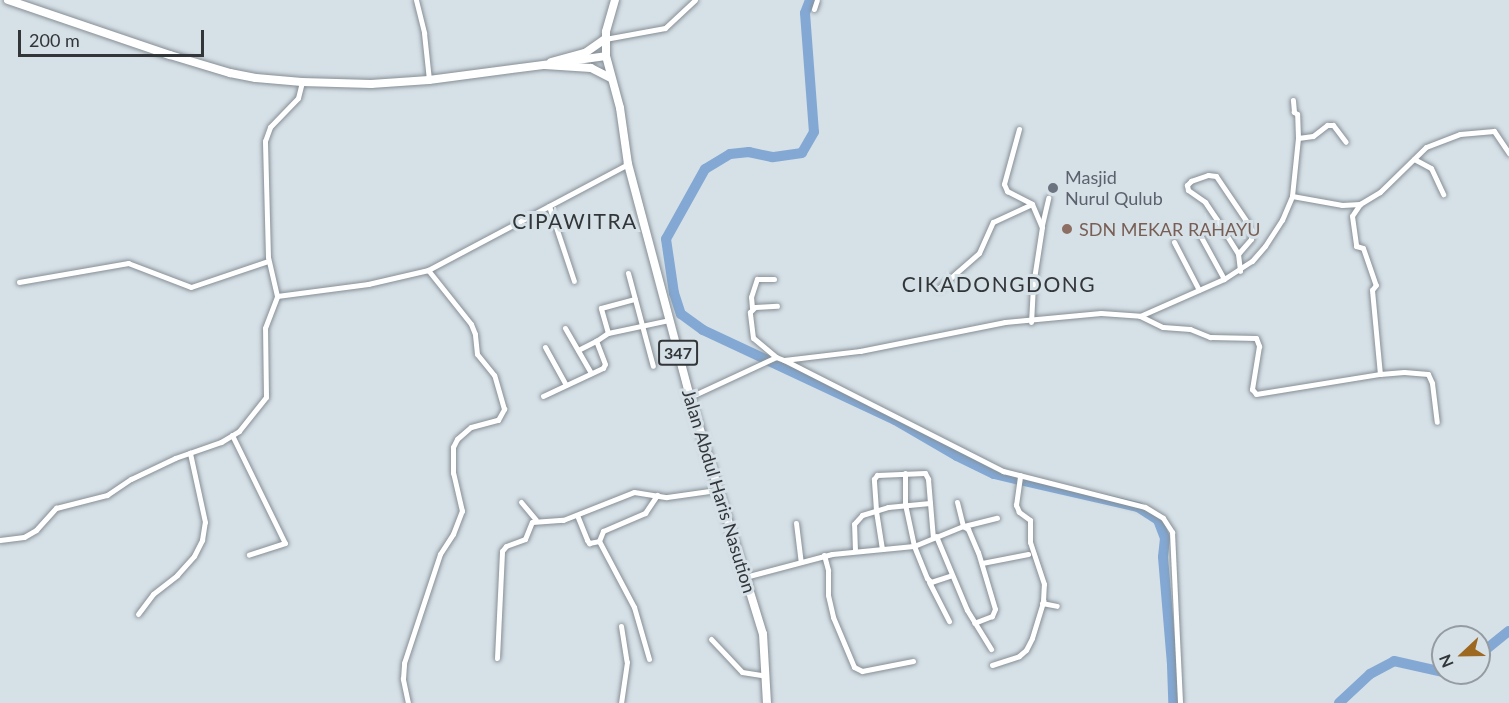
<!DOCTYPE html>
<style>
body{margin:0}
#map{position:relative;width:1509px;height:703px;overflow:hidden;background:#d6e0e7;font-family:Lato,sans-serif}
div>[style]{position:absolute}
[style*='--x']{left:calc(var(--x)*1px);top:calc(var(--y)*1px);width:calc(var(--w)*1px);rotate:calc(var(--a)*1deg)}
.river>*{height:10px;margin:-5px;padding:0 5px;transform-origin:5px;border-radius:5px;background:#83a8d3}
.roads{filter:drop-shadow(0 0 2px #868f95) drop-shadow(0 0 2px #868f95)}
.street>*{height:5px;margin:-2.5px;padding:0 2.5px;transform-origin:2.5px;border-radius:2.5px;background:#fff}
.secondary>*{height:8px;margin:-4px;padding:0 4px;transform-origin:4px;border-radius:4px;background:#fff}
.primary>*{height:8px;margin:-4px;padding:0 4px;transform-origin:4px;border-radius:4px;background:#fff}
.dots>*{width:16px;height:16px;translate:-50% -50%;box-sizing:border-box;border:3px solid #d6e0e7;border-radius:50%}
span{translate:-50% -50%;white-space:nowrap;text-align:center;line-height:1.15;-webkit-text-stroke:6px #d6e0e7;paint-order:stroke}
.shield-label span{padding:2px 4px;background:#d6e0e7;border:2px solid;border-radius:4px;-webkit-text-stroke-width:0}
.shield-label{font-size:16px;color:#323639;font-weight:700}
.worship-label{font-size:18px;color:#5b616d}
.left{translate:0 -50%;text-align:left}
.education-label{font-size:18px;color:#785e54}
.street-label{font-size:18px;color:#323639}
.quarter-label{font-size:21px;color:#323639;letter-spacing:1.5px}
.north{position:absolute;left:1431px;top:625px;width:60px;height:60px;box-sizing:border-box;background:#d6e0e7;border:2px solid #949ca1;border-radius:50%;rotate:248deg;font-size:16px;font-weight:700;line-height:24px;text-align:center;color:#323639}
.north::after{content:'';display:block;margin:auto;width:21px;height:27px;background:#9d6820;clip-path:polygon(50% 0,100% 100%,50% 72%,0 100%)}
.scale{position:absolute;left:18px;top:30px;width:186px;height:27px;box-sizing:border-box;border:3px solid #323639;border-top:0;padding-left:8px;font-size:18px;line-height:21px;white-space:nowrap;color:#323639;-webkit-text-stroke:4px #d6e0e7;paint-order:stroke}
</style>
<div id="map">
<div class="river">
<i style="--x:810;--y:0;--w:14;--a:111"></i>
<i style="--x:805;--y:13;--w:119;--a:85.7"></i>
<i style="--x:814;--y:132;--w:24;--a:120"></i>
<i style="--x:802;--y:153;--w:30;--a:172"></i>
<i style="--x:772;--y:157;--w:24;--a:-168"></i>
<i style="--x:749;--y:152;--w:19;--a:174"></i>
<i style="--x:730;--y:154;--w:29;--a:149"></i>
<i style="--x:705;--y:169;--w:80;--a:119.1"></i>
<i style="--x:666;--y:239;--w:55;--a:81.6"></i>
<i style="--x:674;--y:293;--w:22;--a:72"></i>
<i style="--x:681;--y:314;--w:27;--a:36"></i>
<i style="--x:703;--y:330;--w:212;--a:25.1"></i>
<i style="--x:895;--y:420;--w:72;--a:30.1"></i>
<i style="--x:957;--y:456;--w:41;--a:25.9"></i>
<i style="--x:994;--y:474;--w:148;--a:12.9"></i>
<i style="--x:1138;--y:507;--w:24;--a:33"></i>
<i style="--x:1158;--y:520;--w:19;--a:69"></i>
<i style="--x:1165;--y:538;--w:19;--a:96"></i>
<i style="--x:1163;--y:557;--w:108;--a:85.2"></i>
<i style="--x:1172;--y:665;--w:38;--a:88"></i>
<i style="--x:1479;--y:655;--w:38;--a:-39"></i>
<i style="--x:1339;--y:703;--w:42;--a:-43.1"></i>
<i style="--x:1370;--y:674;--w:27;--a:-28"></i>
<i style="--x:1394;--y:661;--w:54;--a:12.8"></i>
</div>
<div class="roads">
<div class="street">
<i style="--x:416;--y:0;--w:34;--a:76"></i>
<i style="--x:424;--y:33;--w:47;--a:83.9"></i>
<i style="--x:814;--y:9;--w:9;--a:-72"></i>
<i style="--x:605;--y:39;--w:61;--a:-10.4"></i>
<i style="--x:665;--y:28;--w:41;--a:-43"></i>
<i style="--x:1019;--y:129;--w:57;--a:105.3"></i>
<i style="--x:1004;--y:184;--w:8;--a:67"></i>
<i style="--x:1007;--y:191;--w:28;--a:27"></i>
<i style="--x:1032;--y:204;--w:25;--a:67"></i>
<i style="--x:1042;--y:227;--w:59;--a:98.8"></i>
<i style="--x:1033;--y:285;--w:37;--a:93"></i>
<i style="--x:1298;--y:138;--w:15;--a:-8"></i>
<i style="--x:1313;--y:136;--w:18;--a:-38"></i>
<i style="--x:1327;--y:125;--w:6;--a:0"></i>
<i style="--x:1333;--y:125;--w:21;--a:53"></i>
<i style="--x:1414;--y:159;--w:19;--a:28"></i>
<i style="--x:1431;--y:168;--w:29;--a:65"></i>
<i style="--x:1292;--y:196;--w:51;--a:10.2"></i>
<i style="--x:1342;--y:205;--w:18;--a:-3"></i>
<i style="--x:1360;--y:204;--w:23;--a:-31"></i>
<i style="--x:1380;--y:192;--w:64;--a:-44.4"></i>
<i style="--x:1426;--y:147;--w:36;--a:-21"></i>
<i style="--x:1460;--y:134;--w:34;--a:-5"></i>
<i style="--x:1494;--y:131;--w:27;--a:56"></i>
<i style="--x:1360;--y:204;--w:14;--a:124"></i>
<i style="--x:1352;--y:216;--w:30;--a:82"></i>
<i style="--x:1356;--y:246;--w:7;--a:16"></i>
<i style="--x:1363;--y:248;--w:39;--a:71"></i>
<i style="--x:1376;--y:285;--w:6;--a:129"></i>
<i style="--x:1372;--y:290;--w:84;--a:84.6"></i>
<i style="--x:549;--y:206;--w:79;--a:71.6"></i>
<i style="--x:1042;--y:225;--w:28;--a:-77"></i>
<i style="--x:1195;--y:226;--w:60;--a:61.3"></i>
<i style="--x:1174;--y:242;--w:54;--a:62.5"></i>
<i style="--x:1238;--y:254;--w:20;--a:-49"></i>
<i style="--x:1251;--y:239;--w:8;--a:-83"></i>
<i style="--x:1252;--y:231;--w:10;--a:-119"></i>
<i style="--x:1247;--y:222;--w:55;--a:-124"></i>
<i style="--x:1216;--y:176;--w:8;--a:-173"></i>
<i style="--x:1208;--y:175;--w:18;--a:161"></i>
<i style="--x:1191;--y:181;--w:6;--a:135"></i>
<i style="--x:1187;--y:185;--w:5;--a:79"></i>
<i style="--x:1188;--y:190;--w:21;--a:35"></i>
<i style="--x:1205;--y:202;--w:22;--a:56"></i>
<i style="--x:1217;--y:220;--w:40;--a:58"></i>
<i style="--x:1238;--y:254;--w:17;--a:83"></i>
<i style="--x:628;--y:273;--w:96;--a:75"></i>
<i style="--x:19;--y:282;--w:111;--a:-9.9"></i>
<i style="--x:128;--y:263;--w:67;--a:20.9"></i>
<i style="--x:191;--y:287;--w:81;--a:-18.7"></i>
<i style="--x:939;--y:288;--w:53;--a:-41.2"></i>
<i style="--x:979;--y:253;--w:34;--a:-66"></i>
<i style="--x:993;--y:222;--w:43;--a:-24.8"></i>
<i style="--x:277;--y:296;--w:40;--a:-103"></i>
<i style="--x:268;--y:257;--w:116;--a:-91.5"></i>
<i style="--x:265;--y:141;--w:15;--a:-70"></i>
<i style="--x:270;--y:127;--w:40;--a:-46"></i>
<i style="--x:298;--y:98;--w:16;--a:-76"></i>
<i style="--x:752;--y:308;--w:11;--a:-95"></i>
<i style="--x:751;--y:297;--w:19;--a:-72"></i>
<i style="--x:757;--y:279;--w:17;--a:0"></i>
<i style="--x:1140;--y:316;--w:25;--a:26"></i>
<i style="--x:1163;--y:327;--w:27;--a:4"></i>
<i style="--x:1190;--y:329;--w:22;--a:22"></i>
<i style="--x:1210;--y:337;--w:46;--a:1.2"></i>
<i style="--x:1256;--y:338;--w:9;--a:69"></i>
<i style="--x:1259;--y:346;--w:44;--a:99.2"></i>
<i style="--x:1252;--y:389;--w:6;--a:51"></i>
<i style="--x:1256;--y:394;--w:126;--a:-9.2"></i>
<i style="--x:1380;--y:374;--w:24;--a:-5"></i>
<i style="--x:1404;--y:372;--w:24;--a:5"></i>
<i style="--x:1428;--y:374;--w:10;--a:66"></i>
<i style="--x:1432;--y:383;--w:39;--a:83"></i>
<i style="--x:565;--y:328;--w:52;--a:60"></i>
<i style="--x:608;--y:333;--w:26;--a:-106"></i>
<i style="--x:601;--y:308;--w:35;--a:-15"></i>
<i style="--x:545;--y:347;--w:43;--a:61.1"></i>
<i style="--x:578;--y:350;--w:20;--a:-27"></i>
<i style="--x:776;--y:357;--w:30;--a:-140"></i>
<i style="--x:753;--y:338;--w:26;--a:-97"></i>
<i style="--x:750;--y:312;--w:7;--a:-45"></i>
<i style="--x:755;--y:307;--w:22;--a:-3"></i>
<i style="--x:784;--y:360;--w:246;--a:26.9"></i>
<i style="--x:1003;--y:471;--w:146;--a:14.2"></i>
<i style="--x:1145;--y:507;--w:21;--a:31"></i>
<i style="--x:1163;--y:518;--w:17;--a:57"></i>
<i style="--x:1172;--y:532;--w:171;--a:87.3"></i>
<i style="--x:543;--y:396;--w:66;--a:-25"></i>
<i style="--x:603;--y:368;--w:4;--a:-63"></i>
<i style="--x:605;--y:364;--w:25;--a:-111"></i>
<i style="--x:596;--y:341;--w:14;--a:-34"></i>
<i style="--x:608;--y:333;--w:62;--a:-12"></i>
<i style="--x:690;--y:397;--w:95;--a:-24.9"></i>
<i style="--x:776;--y:357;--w:9;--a:21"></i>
<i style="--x:784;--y:360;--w:77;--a:-6.8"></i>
<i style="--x:860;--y:351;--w:148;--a:-11.3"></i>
<i style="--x:1005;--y:322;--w:96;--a:-5.4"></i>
<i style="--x:1101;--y:313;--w:39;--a:4"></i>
<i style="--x:1140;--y:316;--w:92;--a:-23.8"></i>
<i style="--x:1224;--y:279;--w:33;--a:-33"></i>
<i style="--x:1252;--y:261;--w:20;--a:-49"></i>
<i style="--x:1265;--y:246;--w:31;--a:-57"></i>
<i style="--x:1282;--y:220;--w:26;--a:-67"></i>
<i style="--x:1292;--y:196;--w:58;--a:-84.1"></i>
<i style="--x:1298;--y:138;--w:24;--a:-92"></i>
<i style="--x:1297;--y:114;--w:4;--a:-146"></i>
<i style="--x:1294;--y:112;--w:12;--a:-95"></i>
<i style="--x:232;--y:435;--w:120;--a:63.9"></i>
<i style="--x:285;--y:543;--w:38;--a:162"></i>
<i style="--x:905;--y:473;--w:31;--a:90"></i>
<i style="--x:905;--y:504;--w:43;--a:77.9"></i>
<i style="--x:914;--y:546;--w:35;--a:68"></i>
<i style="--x:927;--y:578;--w:6;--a:45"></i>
<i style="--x:931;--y:582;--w:22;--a:-18"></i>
<i style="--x:521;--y:502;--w:23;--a:50"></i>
<i style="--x:957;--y:502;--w:25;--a:76"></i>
<i style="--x:577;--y:515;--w:27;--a:68"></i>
<i style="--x:587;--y:540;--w:4;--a:56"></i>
<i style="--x:589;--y:543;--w:10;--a:-11"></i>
<i style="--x:599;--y:541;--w:75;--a:62.1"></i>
<i style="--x:634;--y:607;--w:54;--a:73.9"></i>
<i style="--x:796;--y:523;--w:38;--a:83"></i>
<i style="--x:964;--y:526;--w:34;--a:-14"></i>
<i style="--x:936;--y:536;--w:80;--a:67.3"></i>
<i style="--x:967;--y:610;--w:46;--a:58.4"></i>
<i style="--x:0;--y:540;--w:24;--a:-7"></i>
<i style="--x:24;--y:537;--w:14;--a:-30"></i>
<i style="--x:36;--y:530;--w:30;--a:-48"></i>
<i style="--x:56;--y:508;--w:53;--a:-14.3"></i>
<i style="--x:107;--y:495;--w:29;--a:-34"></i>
<i style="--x:131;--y:479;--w:49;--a:-25.5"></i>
<i style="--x:175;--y:458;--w:49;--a:-19.2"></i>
<i style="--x:221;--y:442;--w:21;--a:-31"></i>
<i style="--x:239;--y:431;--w:43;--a:-51.5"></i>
<i style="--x:266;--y:397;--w:69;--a:-90.8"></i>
<i style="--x:265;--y:328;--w:34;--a:-69"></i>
<i style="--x:277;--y:296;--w:92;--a:-7.5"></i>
<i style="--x:368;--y:284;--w:62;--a:-13.1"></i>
<i style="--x:428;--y:270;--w:226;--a:-27.9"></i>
<i style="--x:599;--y:541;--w:11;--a:-68"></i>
<i style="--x:603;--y:531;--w:46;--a:-23.2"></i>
<i style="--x:645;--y:513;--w:22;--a:-56"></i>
<i style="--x:882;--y:549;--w:39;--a:-99"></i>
<i style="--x:876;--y:510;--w:31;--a:-94"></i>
<i style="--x:874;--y:479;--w:5;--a:-53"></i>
<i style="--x:877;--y:475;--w:48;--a:-2.4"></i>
<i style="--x:925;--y:473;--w:7;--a:63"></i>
<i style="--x:928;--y:479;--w:59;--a:85.2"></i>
<i style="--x:855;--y:551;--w:27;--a:-92"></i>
<i style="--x:854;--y:524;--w:12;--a:-48"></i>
<i style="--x:862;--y:515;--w:27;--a:-17"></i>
<i style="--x:888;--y:507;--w:42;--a:-5.4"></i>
<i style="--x:824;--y:555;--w:16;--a:75"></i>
<i style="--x:828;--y:570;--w:25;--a:90"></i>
<i style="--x:828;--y:595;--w:23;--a:77"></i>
<i style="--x:833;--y:617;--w:54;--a:67.2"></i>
<i style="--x:854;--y:667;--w:9;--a:27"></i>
<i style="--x:862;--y:671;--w:52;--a:-11.1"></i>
<i style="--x:982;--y:563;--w:47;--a:-11.1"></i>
<i style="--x:745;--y:577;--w:90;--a:-14.8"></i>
<i style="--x:832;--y:554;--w:82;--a:-5.6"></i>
<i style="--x:914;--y:546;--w:53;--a:-22.2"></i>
<i style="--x:963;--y:526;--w:6;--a:31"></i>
<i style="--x:968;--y:529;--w:25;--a:67"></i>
<i style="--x:978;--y:552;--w:59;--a:73.4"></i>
<i style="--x:995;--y:609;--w:8;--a:113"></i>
<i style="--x:992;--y:616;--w:19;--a:159"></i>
<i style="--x:929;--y:582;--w:44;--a:62.9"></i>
<i style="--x:1042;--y:603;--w:15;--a:11"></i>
<i style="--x:138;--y:614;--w:25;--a:-53"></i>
<i style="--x:153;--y:594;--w:31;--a:-38"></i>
<i style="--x:177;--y:575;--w:25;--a:-48"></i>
<i style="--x:194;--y:556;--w:18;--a:-63"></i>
<i style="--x:202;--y:540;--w:18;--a:-81"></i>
<i style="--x:205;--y:522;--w:71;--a:-102.3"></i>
<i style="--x:621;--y:626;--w:36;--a:81"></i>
<i style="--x:627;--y:662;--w:41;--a:98.3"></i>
<i style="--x:711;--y:639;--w:45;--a:46.8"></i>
<i style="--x:742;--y:672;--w:24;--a:9"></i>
<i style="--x:497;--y:658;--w:107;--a:-87.3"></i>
<i style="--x:502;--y:551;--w:6;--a:-51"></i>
<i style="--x:506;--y:546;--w:20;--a:-20"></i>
<i style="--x:525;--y:539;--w:18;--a:-68"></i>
<i style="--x:532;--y:522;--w:31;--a:-4"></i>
<i style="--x:563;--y:520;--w:76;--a:-21.5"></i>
<i style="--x:634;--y:492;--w:33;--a:9"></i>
<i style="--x:667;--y:497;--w:50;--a:-8"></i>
<i style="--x:992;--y:665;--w:28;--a:-18"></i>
<i style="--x:1019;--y:656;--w:9;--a:-41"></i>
<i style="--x:1026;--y:650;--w:13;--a:-63"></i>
<i style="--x:1032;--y:638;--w:39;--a:-73"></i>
<i style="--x:1043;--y:601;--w:17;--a:-87"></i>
<i style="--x:1044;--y:584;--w:44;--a:-108.4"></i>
<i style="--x:1030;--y:542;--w:22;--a:-90"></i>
<i style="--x:1030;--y:520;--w:14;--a:-144"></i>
<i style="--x:1019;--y:512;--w:8;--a:-113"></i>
<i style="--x:1016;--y:505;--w:30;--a:-82"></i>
<i style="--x:408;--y:703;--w:25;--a:-102"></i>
<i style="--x:403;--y:679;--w:16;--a:-86"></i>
<i style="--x:404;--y:663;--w:115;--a:-71.7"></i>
<i style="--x:440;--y:554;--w:24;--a:-57"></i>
<i style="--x:453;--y:534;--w:25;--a:-69"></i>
<i style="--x:462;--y:511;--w:39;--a:-103"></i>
<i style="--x:453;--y:473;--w:26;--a:-90"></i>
<i style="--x:453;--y:447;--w:9;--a:-63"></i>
<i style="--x:457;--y:439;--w:18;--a:-41"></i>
<i style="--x:471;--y:427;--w:28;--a:-15"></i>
<i style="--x:498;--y:420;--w:13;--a:-61"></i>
<i style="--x:504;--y:409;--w:35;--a:-106"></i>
<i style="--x:494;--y:375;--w:27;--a:-129"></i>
<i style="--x:477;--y:354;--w:20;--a:-96"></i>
<i style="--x:475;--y:334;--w:11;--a:-112"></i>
<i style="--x:471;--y:324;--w:69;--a:-128.5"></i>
</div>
<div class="secondary">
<i style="--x:8;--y:0;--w:171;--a:18.8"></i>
<i style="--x:170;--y:55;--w:63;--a:16.7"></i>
<i style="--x:230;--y:73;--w:26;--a:11"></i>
<i style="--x:256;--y:78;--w:46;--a:5"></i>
<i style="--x:302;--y:82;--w:69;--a:1.7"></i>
<i style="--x:371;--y:84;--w:58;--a:-3.9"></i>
<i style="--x:429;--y:80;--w:123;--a:-7.5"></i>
<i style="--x:563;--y:62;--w:43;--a:-7.9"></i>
</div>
<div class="primary">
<i style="--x:615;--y:0;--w:33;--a:106"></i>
<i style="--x:606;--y:32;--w:24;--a:90"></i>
<i style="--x:606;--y:56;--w:54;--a:74.9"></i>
<i style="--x:620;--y:108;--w:57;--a:81.9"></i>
<i style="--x:628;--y:164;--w:241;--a:75.1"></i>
<i style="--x:690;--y:397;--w:248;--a:72.9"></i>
<i style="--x:763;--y:634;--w:69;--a:86.7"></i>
<i style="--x:551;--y:62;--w:35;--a:-15"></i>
<i style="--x:585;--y:53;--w:24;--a:-35"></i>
<i style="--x:545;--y:65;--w:46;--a:3.7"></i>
<i style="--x:591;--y:68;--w:22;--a:27"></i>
</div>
</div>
<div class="dots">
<i style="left:1053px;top:188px;background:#6b7280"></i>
<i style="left:1067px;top:229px;background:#8d6e63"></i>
</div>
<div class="shield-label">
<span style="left:678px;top:353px">347</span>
</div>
<div class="worship-label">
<span class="left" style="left:1065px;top:188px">Masjid<br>Nurul Qulub</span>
</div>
<div class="education-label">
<span class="left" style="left:1079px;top:229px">SDN MEKAR RAHAYU</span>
</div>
<div class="street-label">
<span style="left:719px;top:491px;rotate:73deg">Jalan Abdul Haris Nasution</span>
</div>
<div class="quarter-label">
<span style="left:575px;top:221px">CIPAWITRA</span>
<span style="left:999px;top:284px">CIKADONGDONG</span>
</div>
<div class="north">N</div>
<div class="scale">200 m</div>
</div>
